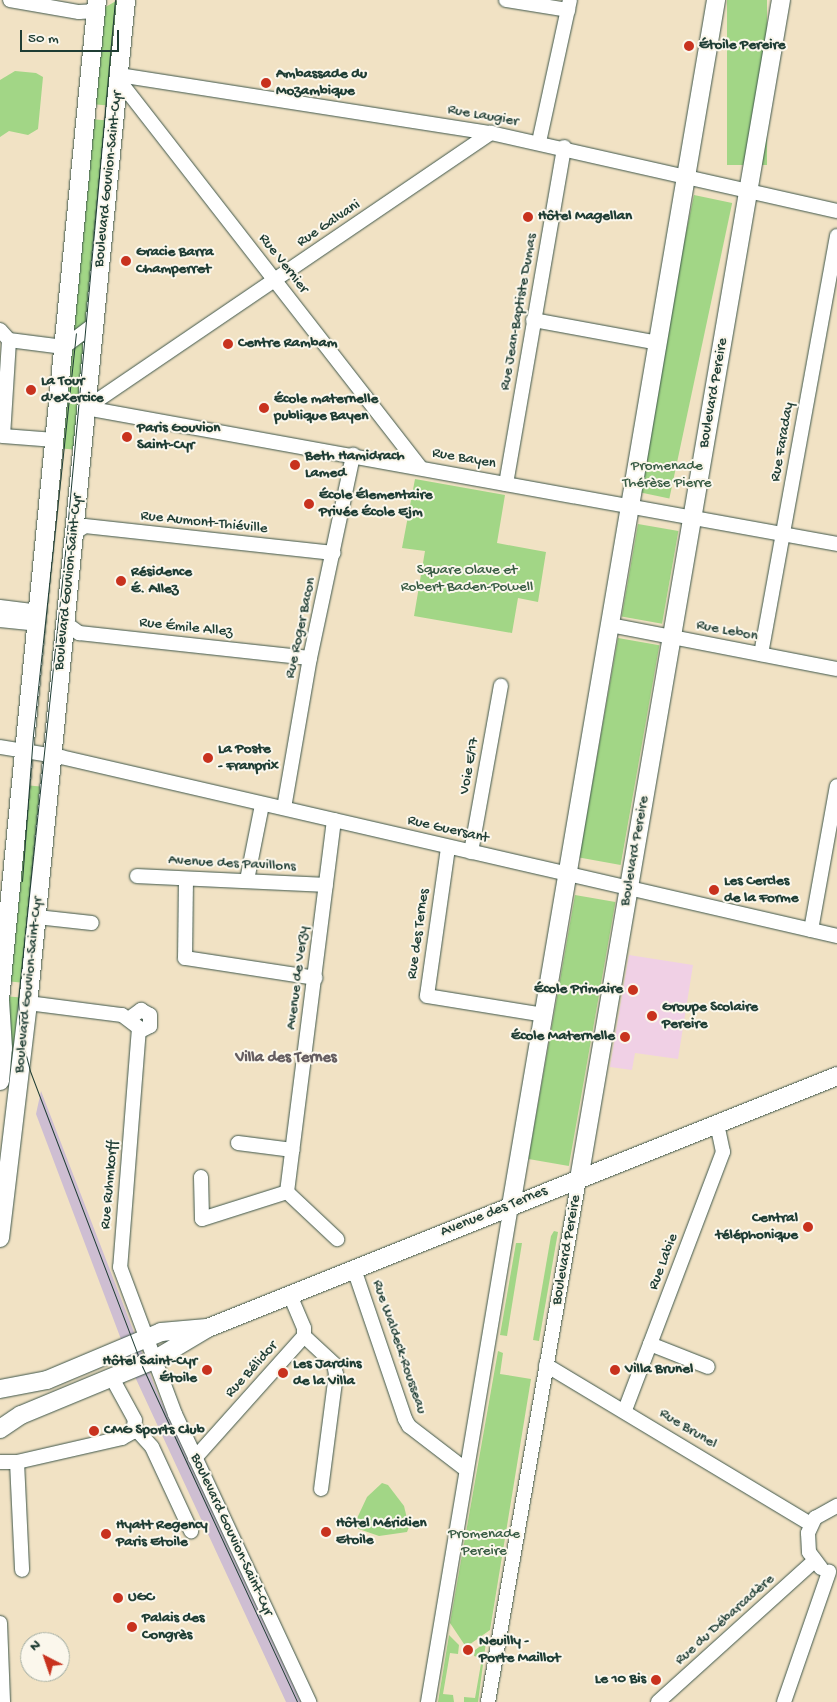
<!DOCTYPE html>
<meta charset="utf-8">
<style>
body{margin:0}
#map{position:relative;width:837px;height:1702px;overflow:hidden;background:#f1e2c4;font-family:"Gochi Hand",sans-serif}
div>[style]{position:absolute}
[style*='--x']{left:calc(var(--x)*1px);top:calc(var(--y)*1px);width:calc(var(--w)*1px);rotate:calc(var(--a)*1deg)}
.built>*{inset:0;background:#f0d0e5}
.industrial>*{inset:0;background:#cebed2}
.green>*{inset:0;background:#a2d686;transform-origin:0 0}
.roads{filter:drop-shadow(0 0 1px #3e564a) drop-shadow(0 0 1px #3e564a)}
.minor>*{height:14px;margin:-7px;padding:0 7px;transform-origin:7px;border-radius:7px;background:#fff}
.major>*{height:18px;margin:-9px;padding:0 9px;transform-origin:9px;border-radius:9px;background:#fff}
.tram>*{height:1px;margin:-0.5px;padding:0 0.5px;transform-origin:0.5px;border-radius:0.5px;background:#1f3d34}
.dots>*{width:14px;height:14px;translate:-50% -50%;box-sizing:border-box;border:2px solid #fbf7ec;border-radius:50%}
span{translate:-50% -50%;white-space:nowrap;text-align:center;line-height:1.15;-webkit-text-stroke:4px #fbf7ec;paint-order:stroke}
.poi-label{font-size:15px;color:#1f3d34;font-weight:700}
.left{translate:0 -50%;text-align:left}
.right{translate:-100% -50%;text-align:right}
.street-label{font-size:15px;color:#1f3d34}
.park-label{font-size:15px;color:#395c44}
.neighbourhood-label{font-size:16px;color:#655d60;font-weight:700}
.north{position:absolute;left:20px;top:1632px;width:50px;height:50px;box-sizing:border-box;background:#fbf7ec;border:1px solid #a3ada2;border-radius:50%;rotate:319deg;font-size:14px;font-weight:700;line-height:20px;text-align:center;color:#1f3d34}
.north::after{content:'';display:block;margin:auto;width:18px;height:22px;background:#c8321e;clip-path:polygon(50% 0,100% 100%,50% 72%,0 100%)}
.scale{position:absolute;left:20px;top:30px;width:99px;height:22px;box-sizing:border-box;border:2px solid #1f3d34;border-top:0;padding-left:6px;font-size:15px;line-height:18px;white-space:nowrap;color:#1f3d34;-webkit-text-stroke:4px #fbf7ec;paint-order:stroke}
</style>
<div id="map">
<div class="built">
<i style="clip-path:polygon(629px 955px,693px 965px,678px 1059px,635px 1053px,632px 1070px,610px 1067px)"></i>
</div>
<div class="industrial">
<i style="clip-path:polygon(41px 1091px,157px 1392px,301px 1702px,286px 1702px,136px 1379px,36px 1114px)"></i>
</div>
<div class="green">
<i style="clip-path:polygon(118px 0,113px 106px,91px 104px,100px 10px)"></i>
<i style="left:727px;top:0;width:40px;height:165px"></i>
<i style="clip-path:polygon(15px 71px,36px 73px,43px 77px,38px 129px,28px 135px,9px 131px,0 137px,0 80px)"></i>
<i style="left:90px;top:119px;width:21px;height:218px;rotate:5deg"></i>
<i style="left:694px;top:195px;width:39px;height:302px;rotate:12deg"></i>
<i style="clip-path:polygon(90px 335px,78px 450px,57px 448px,67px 350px)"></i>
<i style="clip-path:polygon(415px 479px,505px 495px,497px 543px,546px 552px,538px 602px,518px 598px,512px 633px,414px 616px,425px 551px,402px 548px)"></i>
<i style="left:638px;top:524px;width:41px;height:94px;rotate:10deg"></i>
<i style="left:618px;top:638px;width:42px;height:223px;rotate:10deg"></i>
<i style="left:24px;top:785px;width:22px;height:197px;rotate:5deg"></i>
<i style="left:575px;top:895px;width:41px;height:268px;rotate:10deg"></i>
<i style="clip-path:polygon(4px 996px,26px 998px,17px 1074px,6px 1073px)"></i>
<i style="clip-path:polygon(554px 1231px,558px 1232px,539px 1341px,533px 1340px,551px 1236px)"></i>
<i style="clip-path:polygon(516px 1243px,522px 1243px,507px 1336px,500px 1335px)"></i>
<i style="clip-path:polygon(498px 1351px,503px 1353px,500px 1374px,531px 1379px,490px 1630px,466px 1647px,450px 1623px)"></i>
<i style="clip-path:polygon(382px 1483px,388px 1485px,404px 1506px,409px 1527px,407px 1532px,379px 1536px,353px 1527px,367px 1497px)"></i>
<i style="clip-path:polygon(449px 1635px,459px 1645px,458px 1654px,450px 1653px,443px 1694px,453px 1695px,454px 1702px,438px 1702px)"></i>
<i style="clip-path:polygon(486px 1642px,478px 1702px,464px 1702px,464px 1697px,475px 1698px,482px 1658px,474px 1656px,475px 1650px)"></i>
</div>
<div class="roads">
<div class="minor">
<i style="--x:10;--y:0;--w:70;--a:9.9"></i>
<i style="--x:79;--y:12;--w:17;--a:-3"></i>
<i style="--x:506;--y:0;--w:63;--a:9.2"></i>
<i style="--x:119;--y:75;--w:376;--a:8.9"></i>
<i style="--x:491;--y:133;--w:355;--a:12.7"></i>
<i style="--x:118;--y:79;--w:493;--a:52.1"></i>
<i style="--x:539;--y:142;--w:145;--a:-77.7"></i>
<i style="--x:533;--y:320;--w:127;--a:10.4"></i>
<i style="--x:0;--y:330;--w:13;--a:48"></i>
<i style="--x:9;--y:340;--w:55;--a:7.3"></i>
<i style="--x:64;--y:347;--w:38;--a:-37"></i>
<i style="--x:86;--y:408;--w:763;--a:10.26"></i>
<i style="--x:86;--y:408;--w:490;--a:-34.2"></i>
<i style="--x:3;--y:436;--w:96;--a:-86.4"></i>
<i style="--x:3;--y:436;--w:52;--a:4.4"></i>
<i style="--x:506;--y:484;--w:342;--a:-80.2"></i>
<i style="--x:73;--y:534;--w:14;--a:-34"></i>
<i style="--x:85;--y:526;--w:250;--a:6.2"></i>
<i style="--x:0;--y:607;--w:38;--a:7"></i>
<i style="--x:65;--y:618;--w:8;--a:67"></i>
<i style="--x:68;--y:625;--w:14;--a:36"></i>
<i style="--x:79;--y:633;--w:232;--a:6.2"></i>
<i style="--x:0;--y:620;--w:37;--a:6"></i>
<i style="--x:610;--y:625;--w:231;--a:11"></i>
<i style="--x:761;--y:654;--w:425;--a:-79.7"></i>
<i style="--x:0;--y:747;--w:62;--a:9.3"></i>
<i style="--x:61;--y:757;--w:796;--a:12.99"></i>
<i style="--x:284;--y:808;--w:152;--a:-80.2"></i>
<i style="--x:310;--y:658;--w:208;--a:-78"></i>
<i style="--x:334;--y:820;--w:375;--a:97.2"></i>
<i style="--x:287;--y:1192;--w:69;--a:43.2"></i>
<i style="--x:448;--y:848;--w:149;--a:98.1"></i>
<i style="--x:427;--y:996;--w:119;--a:9.2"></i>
<i style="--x:471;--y:852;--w:169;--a:-79.8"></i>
<i style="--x:137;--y:876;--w:189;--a:2.7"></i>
<i style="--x:186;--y:879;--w:79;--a:90.7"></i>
<i style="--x:185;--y:958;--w:132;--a:8.7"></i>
<i style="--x:247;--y:880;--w:76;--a:-78.7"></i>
<i style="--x:37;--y:917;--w:55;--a:6.2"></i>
<i style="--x:811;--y:930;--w:146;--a:-79.8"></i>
<i style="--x:28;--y:1003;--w:95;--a:7.3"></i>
<i style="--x:122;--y:1015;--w:21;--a:37"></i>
<i style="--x:139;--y:1028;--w:240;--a:94.5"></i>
<i style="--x:120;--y:1267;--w:157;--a:69.5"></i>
<i style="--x:175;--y:1414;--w:318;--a:65"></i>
<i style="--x:130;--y:1018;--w:14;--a:-36"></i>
<i style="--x:141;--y:1010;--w:10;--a:29"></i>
<i style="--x:150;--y:1015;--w:11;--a:90"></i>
<i style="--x:150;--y:1026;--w:11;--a:153"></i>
<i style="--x:238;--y:1143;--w:55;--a:7.3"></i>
<i style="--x:201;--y:1177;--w:42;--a:88.6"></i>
<i style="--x:202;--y:1219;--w:89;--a:-17.6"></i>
<i style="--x:354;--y:1269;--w:158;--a:71.2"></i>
<i style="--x:405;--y:1419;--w:8;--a:60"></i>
<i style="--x:409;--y:1426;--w:71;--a:37.5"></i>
<i style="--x:304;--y:1336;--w:41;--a:43"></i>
<i style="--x:334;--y:1364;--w:10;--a:79"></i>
<i style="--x:336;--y:1374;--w:116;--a:97.4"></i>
<i style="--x:650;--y:1344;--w:62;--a:21.6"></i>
<i style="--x:546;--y:1365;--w:309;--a:31"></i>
<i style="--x:625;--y:1410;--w:276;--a:-69.2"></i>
<i style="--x:723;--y:1152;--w:29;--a:-102"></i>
<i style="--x:135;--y:1428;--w:25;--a:48"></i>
<i style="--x:152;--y:1447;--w:93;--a:65.1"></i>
<i style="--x:195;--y:1458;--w:164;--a:-48.2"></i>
<i style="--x:304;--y:1336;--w:8;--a:-90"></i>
<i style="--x:304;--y:1328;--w:36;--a:-113"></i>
<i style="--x:0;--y:1462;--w:17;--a:0"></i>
<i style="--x:17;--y:1462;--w:108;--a:-12.9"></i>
<i style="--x:122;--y:1438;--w:13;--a:-29"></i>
<i style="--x:133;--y:1432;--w:12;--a:-81"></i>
<i style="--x:135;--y:1420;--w:48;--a:-118.7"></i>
<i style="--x:17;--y:1462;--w:108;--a:87.3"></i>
<i style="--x:821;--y:1568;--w:20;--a:-127"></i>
<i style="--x:809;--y:1552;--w:19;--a:-93"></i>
<i style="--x:808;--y:1533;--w:17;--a:-65"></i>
<i style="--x:815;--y:1518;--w:25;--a:-29"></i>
<i style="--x:0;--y:1623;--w:79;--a:87.8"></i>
<i style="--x:428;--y:1702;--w:503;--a:-80.5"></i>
<i style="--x:488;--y:1702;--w:531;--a:-80.13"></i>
<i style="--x:658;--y:1702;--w:210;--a:-42.1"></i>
<i style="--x:784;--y:1702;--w:138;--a:-70.9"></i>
</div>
<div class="major">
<i style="--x:0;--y:1081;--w:33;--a:-85"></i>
<i style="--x:3;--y:1048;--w:48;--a:-93.6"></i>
<i style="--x:0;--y:1000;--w:1005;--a:-84.46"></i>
<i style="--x:579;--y:1179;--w:1196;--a:-80.28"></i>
<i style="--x:511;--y:1206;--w:1223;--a:-80.35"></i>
<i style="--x:0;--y:1238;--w:245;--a:-83.2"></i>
<i style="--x:29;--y:995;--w:1000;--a:-84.43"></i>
<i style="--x:0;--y:1389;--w:48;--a:-10.8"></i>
<i style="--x:47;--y:1380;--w:124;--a:-22.8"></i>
<i style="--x:161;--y:1332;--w:46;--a:-5"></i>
<i style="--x:0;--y:1429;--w:25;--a:-34"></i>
<i style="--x:21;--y:1415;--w:144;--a:-22.5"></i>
<i style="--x:154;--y:1360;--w:63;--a:-30.7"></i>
<i style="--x:208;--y:1328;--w:678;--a:-21.83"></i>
</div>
</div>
<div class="tram">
<i style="--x:115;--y:0;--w:555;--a:95.17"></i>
<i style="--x:65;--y:553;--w:447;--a:96"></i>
<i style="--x:18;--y:998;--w:34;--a:87"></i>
<i style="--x:20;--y:1032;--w:40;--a:75.6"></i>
<i style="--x:30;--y:1071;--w:316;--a:69.2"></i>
<i style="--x:142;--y:1366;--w:370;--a:65.2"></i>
<i style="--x:22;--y:881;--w:146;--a:-85.7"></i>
<i style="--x:33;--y:735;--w:404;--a:-83.9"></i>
</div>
<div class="dots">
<i style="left:689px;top:46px;background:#c8321e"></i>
<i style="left:266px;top:83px;background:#c8321e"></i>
<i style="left:528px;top:217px;background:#c8321e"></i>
<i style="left:126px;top:261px;background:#c8321e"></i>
<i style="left:228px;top:344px;background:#c8321e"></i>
<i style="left:31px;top:390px;background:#c8321e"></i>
<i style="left:264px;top:408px;background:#c8321e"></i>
<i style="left:127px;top:437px;background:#c8321e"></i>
<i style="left:295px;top:465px;background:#c8321e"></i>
<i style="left:309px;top:504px;background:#c8321e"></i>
<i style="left:121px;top:581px;background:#c8321e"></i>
<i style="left:208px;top:758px;background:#c8321e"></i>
<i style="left:714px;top:890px;background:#c8321e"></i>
<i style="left:633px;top:990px;background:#c8321e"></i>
<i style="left:652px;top:1016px;background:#c8321e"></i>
<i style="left:625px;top:1037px;background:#c8321e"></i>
<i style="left:808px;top:1227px;background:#c8321e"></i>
<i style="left:207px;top:1370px;background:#c8321e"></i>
<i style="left:615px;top:1370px;background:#c8321e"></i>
<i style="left:283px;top:1373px;background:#c8321e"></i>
<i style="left:94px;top:1431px;background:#c8321e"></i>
<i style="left:326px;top:1532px;background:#c8321e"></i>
<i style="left:106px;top:1534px;background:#c8321e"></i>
<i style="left:118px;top:1598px;background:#c8321e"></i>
<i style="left:132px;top:1627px;background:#c8321e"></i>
<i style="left:468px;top:1650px;background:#c8321e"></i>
<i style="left:656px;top:1680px;background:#c8321e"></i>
</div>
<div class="poi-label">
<span class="left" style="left:699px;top:46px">Étoile Pereire</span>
<span class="left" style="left:276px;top:83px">Ambassade du<br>Mozambique</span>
<span class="left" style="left:538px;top:217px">Hôtel Magellan</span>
<span class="left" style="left:136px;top:261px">Gracie Barra<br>Champerret</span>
<span class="left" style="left:238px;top:344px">Centre Rambam</span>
<span class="left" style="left:41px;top:390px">La Tour<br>d'exercice</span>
<span class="left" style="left:274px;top:408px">École maternelle<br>publique Bayen</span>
<span class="left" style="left:137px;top:437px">Paris Gouvion<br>Saint-Cyr</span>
<span class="left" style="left:305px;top:465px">Beth Hamidrach<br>Lamed</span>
<span class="left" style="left:319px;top:504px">École Élementaire<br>Privée École Ejm</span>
<span class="left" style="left:131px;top:581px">Résidence<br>É. Allez</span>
<span class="left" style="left:218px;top:758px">La Poste<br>- Franprix</span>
<span class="left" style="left:724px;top:890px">Les Cercles<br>de la Forme</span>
<span class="right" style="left:623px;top:990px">École Primaire</span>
<span class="left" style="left:662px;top:1016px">Groupe Scolaire<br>Pereire</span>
<span class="right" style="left:615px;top:1037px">École Maternelle</span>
<span class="right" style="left:798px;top:1227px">Central<br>téléphonique</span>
<span class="right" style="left:197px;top:1370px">Hôtel Saint-Cyr<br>Étoile</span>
<span class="left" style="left:293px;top:1373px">Les Jardins<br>de la Villa</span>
<span class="left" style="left:625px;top:1370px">Villa Brunel</span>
<span class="left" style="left:104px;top:1431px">CMG Sports Club</span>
<span class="left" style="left:336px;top:1532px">Hôtel Méridien<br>Etoile</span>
<span class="left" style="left:116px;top:1534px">Hyatt Regency<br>Paris Etoile</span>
<span class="left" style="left:128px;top:1598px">UGC</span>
<span class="left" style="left:142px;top:1627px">Palais des<br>Congrès</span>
<span class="left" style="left:479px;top:1650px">Neuilly -<br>Porte Maillot</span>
<span class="right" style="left:646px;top:1680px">Le 10 Bis</span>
</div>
<div class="street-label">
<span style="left:483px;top:116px;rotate:10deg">Rue Laugier</span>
<span style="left:109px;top:179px;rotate:-84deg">Boulevard Gouvion-Saint-Cyr</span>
<span style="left:329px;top:224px;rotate:-34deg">Rue Galvani</span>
<span style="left:283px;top:264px;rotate:52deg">Rue Vernier</span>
<span style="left:519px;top:312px;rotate:-80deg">Rue Jean-Baptiste Dumas</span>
<span style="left:714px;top:393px;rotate:-80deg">Boulevard Pereire</span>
<span style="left:783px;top:442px;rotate:-80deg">Rue Faraday</span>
<span style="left:464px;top:459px;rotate:10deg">Rue Bayen</span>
<span style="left:204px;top:523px;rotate:6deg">Rue Aumont-Thiéville</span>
<span style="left:69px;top:582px;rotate:-84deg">Boulevard Gouvion-Saint-Cyr</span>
<span style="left:186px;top:628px;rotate:6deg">Rue Émile Allez</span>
<span style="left:301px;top:628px;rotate:-78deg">Rue Roger Bacon</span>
<span style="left:727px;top:631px;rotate:11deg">Rue Lebon</span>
<span style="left:470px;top:766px;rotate:-80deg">Voie E/17</span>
<span style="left:448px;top:830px;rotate:13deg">Rue Guersant</span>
<span style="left:635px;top:851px;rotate:-80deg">Boulevard Pereire</span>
<span style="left:232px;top:864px;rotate:3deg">Avenue des Pavillons</span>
<span style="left:419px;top:934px;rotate:-82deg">Rue des Ternes</span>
<span style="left:298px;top:978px;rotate:-83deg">Avenue de Verzy</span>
<span style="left:29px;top:985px;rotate:-84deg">Boulevard Gouvion-Saint-Cyr</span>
<span style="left:110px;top:1185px;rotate:-85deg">Rue Ruhmkorff</span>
<span style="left:494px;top:1212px;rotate:-22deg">Avenue des Ternes</span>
<span style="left:567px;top:1250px;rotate:-80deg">Boulevard Pereire</span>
<span style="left:664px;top:1262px;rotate:-69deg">Rue Labie</span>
<span style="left:399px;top:1347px;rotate:71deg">Rue Waldeck-Rousseau</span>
<span style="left:252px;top:1370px;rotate:-48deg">Rue Bélidor</span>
<span style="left:688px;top:1429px;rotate:31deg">Rue Brunel</span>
<span style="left:231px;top:1535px;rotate:65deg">Boulevard Gouvion-Saint-Cyr</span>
<span style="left:725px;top:1620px;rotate:-42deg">Rue du Débarcadère</span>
</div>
<div class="park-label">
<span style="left:667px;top:475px">Promenade<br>Thérèse Pierre</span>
<span style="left:467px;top:579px">Square Olave et<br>Robert Baden-Powell</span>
<span style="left:484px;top:1543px">Promenade<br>Pereire</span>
</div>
<div class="neighbourhood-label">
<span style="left:286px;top:1059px">Villa des Ternes</span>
</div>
<div class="north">N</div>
<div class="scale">50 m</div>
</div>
